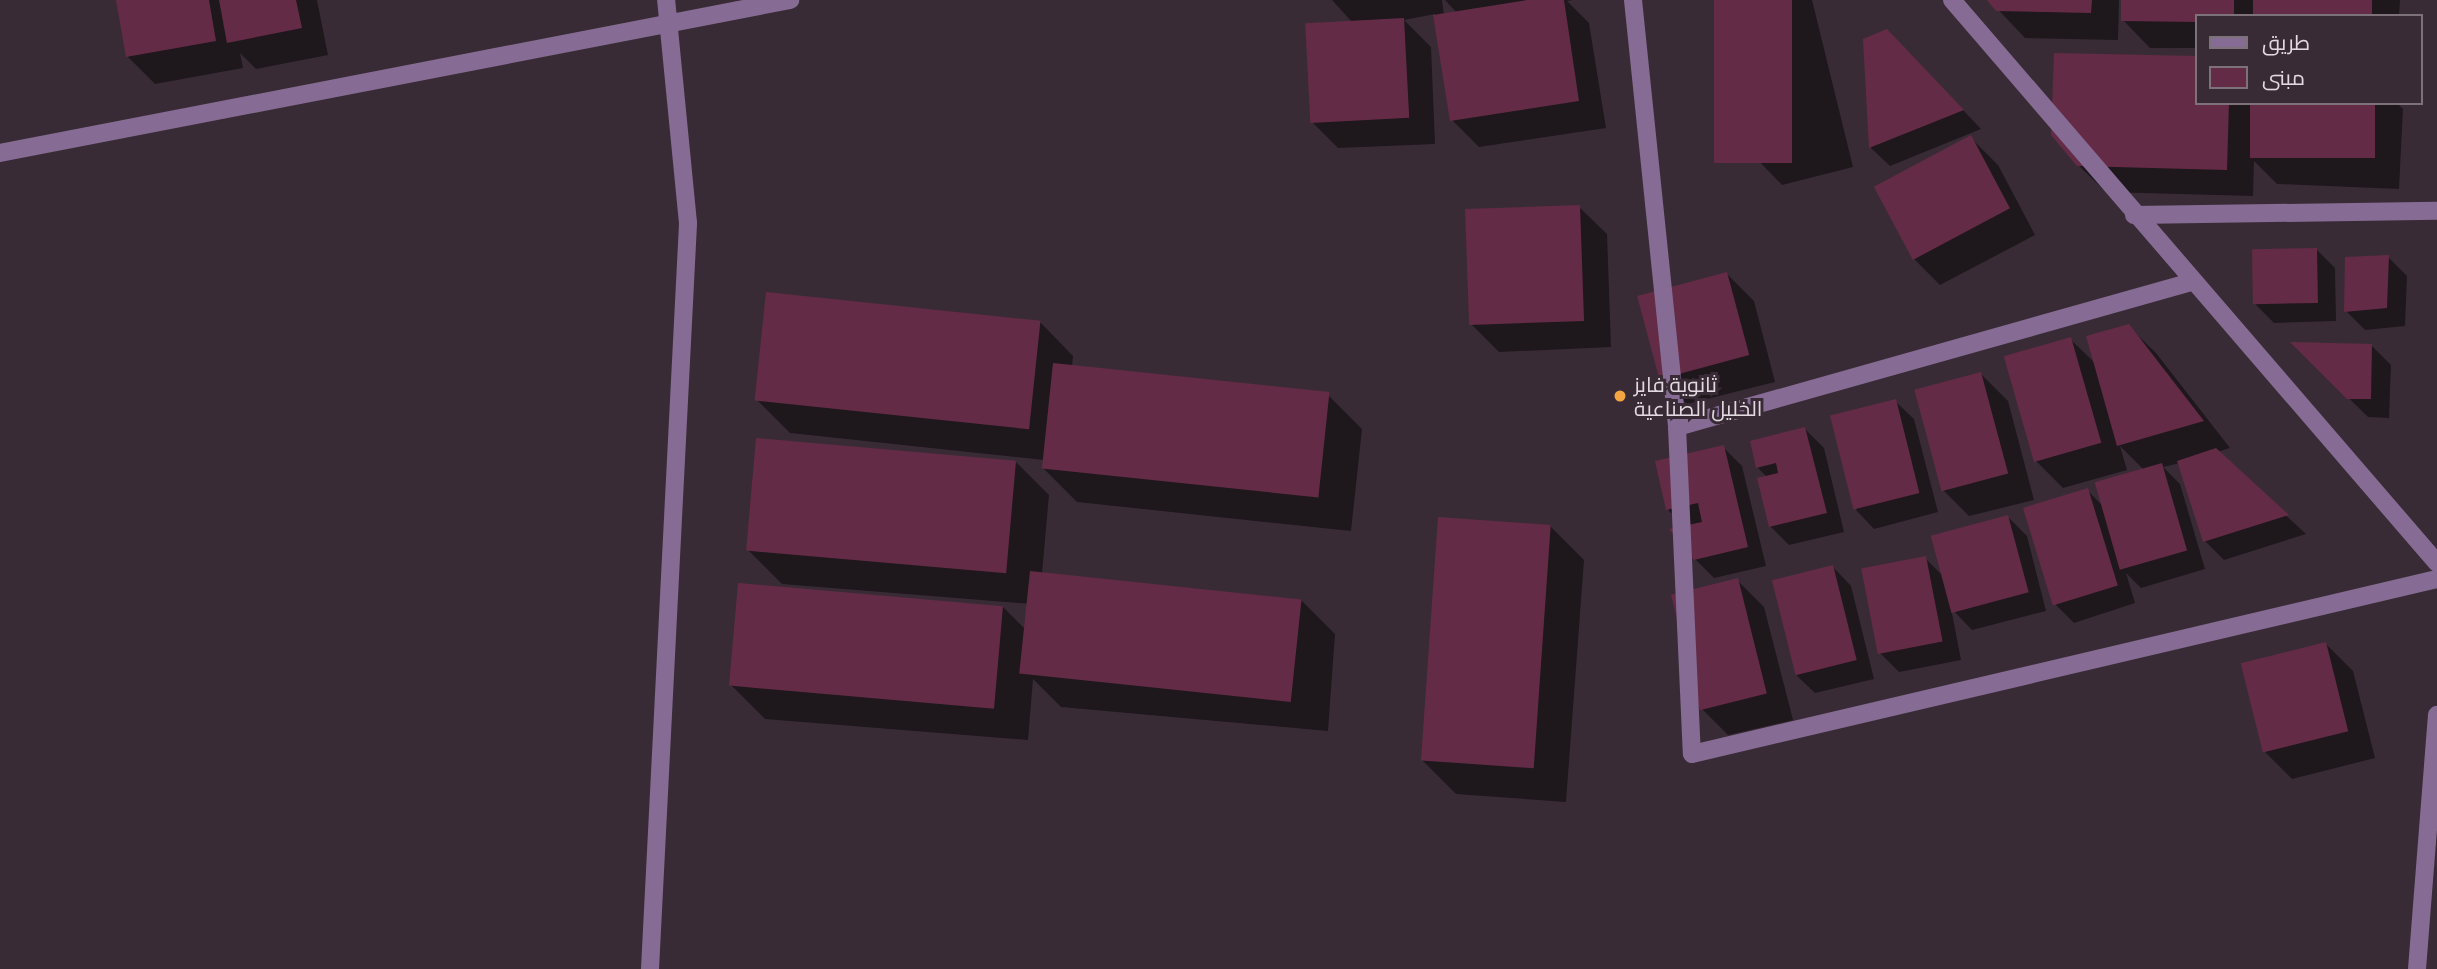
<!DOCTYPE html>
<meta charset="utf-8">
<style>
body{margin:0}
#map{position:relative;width:2437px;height:969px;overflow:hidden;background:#392b36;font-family:"Exo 2",Cairo,sans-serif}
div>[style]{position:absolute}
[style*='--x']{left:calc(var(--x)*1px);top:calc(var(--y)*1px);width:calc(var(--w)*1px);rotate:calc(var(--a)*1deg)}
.shadow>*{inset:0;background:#0007}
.building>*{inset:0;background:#642b46;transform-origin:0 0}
.minor>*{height:18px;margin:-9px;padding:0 9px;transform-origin:9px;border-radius:9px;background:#866c94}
.dots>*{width:19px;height:19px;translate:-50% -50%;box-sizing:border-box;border:4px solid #392b36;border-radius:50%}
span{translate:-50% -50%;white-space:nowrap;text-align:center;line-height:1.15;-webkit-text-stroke:6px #392b36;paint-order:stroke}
.poi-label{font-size:21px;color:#e3dae1}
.left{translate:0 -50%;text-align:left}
.legend{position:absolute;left:2195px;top:14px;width:228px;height:91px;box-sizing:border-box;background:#392b36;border:2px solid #7d717a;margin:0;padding:9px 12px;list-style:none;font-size:21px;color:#e3dae1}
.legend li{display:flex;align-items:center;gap:14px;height:35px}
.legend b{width:35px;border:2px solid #7d717a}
</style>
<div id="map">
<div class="shadow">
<i style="clip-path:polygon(117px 0,317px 0,328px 55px,256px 69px,240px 53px,243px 68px,155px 84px,128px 57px)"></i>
<i style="clip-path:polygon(1442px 0,1444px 15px,1457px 13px,1445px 0,1573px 0,1567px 1px,1589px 23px,1606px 128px,1479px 147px,1452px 120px,1435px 14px,1404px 20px,1431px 47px,1435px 144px,1338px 148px,1311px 121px,1352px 22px,1332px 0)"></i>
<i style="clip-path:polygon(1716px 0,1812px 0,1853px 167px,1782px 185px,1755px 157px)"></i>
<i style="clip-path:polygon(1989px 0,2119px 0,2118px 40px,2025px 38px)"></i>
<i style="clip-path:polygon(2123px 0,2400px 0,2399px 16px,2197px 16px,2197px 48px,2150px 48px,2123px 20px)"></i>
<i style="clip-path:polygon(1865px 40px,1906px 50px,1981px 129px,1890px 166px,1871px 148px)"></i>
<i style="clip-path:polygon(2055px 55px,2197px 58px,2197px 103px,2397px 103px,2403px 109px,2399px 189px,2277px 184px,2254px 161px,2253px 196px,2106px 192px,2078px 165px)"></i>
<i style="clip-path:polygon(1971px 138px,1998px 165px,2035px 235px,1940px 285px,1913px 258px,1875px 187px)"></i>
<i style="clip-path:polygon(1579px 207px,1607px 234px,1611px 347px,1499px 352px,1472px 325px)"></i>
<i style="clip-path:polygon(2316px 249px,2335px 268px,2336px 321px,2274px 323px,2255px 304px)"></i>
<i style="clip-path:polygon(2388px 257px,2407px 276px,2405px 326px,2365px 330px,2346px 311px)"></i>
<i style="clip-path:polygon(1727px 274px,1754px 301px,1775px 382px,1687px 404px,1660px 377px)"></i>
<i style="clip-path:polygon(1040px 322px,1073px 356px,1072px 367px,1328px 395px,1362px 429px,1351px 531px,1077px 502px,1043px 468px,1044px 460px,790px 433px,756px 399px)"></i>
<i style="clip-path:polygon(2128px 326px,2156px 353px,2230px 448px,2217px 452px,2306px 534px,2224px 560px,2205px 541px,2180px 463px,2163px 467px,2180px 484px,2205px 569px,2141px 588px,2126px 573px,2135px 603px,2074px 623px,2055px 604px,2087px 490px,2104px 507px,2144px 470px,2120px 446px,2127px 470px,2063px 488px,2036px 461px,2070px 339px,2096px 364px)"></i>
<i style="clip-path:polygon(2294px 344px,2372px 346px,2391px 365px,2389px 418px,2368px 417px)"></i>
<i style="clip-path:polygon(1981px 374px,2008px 401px,2034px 500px,1969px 516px,1942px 489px)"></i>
<i style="clip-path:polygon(1895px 401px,1914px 419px,1938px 512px,1874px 529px,1856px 510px)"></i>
<i style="clip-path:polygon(1805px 429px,1824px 448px,1844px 532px,1789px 545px,1770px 526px,1767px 477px,1757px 467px)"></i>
<i style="clip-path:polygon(1723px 447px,1742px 466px,1766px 566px,1714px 578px,1695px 559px,1686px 527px,1668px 510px)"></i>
<i style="clip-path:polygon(1015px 461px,1049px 495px,1042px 574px,1301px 600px,1335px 634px,1328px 731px,1061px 707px,1033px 679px,1028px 740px,765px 719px,731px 685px,1002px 606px,1029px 633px,1031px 604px,782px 584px,748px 550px)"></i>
<i style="clip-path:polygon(2008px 517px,2027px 536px,2046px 611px,1972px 630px,1951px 608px,1961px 660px,1899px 672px,1880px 653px,1925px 558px,1944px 577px)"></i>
<i style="clip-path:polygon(1550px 526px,1584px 560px,1566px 802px,1456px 794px,1422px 760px)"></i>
<i style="clip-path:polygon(1833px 567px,1851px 586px,1874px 679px,1815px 693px,1796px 675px,1774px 582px)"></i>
<i style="clip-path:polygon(1737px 580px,1764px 607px,1793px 720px,1728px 735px,1701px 708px)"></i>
<i style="clip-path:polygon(2326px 644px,2353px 671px,2375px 758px,2292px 779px,2265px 752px)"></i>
</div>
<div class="building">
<i style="clip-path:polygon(116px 0,209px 0,216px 41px,126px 57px)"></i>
<i style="clip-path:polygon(219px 0,296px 0,302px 28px,227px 43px)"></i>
<i style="clip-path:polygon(1527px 0,1564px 0,1579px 101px,1450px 121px,1433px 15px)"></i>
<i style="left:1714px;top:0;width:78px;height:163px"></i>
<i style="clip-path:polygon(1987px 0,2092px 0,2091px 13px,1996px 11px)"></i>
<i style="clip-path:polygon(2121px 0,2234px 0,2234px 16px,2197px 16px,2197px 22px,2121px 21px)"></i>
<i style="left:2253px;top:0;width:119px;height:16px"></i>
<i style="left:1404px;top:18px;width:100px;height:99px;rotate:87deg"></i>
<i style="clip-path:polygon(1887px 29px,1964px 110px,1869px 148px,1863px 39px)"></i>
<i style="clip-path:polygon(2054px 53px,2197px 56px,2197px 103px,2229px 103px,2227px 170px,2077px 166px,2051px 135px)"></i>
<i style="left:2250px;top:103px;width:125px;height:55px"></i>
<i style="left:1971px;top:135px;width:83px;height:110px;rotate:62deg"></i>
<i style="left:1580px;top:205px;width:116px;height:115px;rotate:88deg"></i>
<i style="left:2317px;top:248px;width:55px;height:65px;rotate:89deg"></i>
<i style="clip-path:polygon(2389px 255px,2387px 308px,2344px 312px,2345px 257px)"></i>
<i style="left:1727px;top:272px;width:86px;height:93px;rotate:75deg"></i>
<i style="left:766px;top:292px;width:276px;height:109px;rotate:6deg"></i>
<i style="clip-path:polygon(2129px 324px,2204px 421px,2117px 446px,2086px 336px)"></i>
<i style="left:2071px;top:337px;width:110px;height:70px;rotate:74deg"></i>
<i style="clip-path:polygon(2290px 342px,2372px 344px,2371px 399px,2347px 399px)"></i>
<i style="left:1053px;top:363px;width:278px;height:106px;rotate:6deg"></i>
<i style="left:1981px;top:372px;width:105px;height:69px;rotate:75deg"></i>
<i style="left:1896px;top:399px;width:97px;height:68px;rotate:76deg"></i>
<i style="clip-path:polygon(1805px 427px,1827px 513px,1769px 527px,1757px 478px,1778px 473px,1776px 463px,1756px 468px,1750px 441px)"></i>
<i style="left:756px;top:438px;width:261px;height:113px;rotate:5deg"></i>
<i style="clip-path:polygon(1724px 445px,1748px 547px,1694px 560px,1669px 529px,1702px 522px,1698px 503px,1666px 510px,1655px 461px)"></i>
<i style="clip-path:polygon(2216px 448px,2289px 515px,2203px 542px,2177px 461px)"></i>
<i style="left:2162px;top:463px;width:91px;height:70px;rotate:74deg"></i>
<i style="left:2088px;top:488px;width:102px;height:68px;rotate:73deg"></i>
<i style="left:2008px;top:515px;width:80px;height:80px;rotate:75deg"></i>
<i style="left:1438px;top:517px;width:113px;height:244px;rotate:4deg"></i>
<i style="left:1926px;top:556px;width:87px;height:66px;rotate:79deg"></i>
<i style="left:1833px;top:565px;width:98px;height:63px;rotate:76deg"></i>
<i style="left:1030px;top:571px;width:273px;height:103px;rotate:6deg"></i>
<i style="left:1738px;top:578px;width:119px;height:69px;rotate:76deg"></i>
<i style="left:738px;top:583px;width:266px;height:103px;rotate:5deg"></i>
<i style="left:2326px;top:642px;width:92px;height:88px;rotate:76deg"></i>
</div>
<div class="minor">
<i style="--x:1633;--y:0;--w:429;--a:84.1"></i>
<i style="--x:1677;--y:427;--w:327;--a:87.4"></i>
<i style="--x:1692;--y:754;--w:765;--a:-13.22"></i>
<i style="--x:1952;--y:0;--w:743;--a:49.26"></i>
<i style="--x:0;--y:153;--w:805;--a:-10.96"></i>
<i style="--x:2134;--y:215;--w:303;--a:-0.8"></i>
<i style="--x:1677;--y:427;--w:534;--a:-15.75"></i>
<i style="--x:650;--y:969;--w:747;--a:-87.08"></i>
<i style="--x:688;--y:223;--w:224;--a:-95.6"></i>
<i style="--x:2417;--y:969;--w:255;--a:-85.5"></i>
</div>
<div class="dots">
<i style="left:1620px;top:396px;background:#f2a541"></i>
</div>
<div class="poi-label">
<span class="left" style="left:1634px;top:396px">ثانوية فايز<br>الخليل الصناعية</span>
</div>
<ul class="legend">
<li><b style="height:9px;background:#866c94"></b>طريق</li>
<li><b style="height:19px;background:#642b46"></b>مبنى</li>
</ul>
</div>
